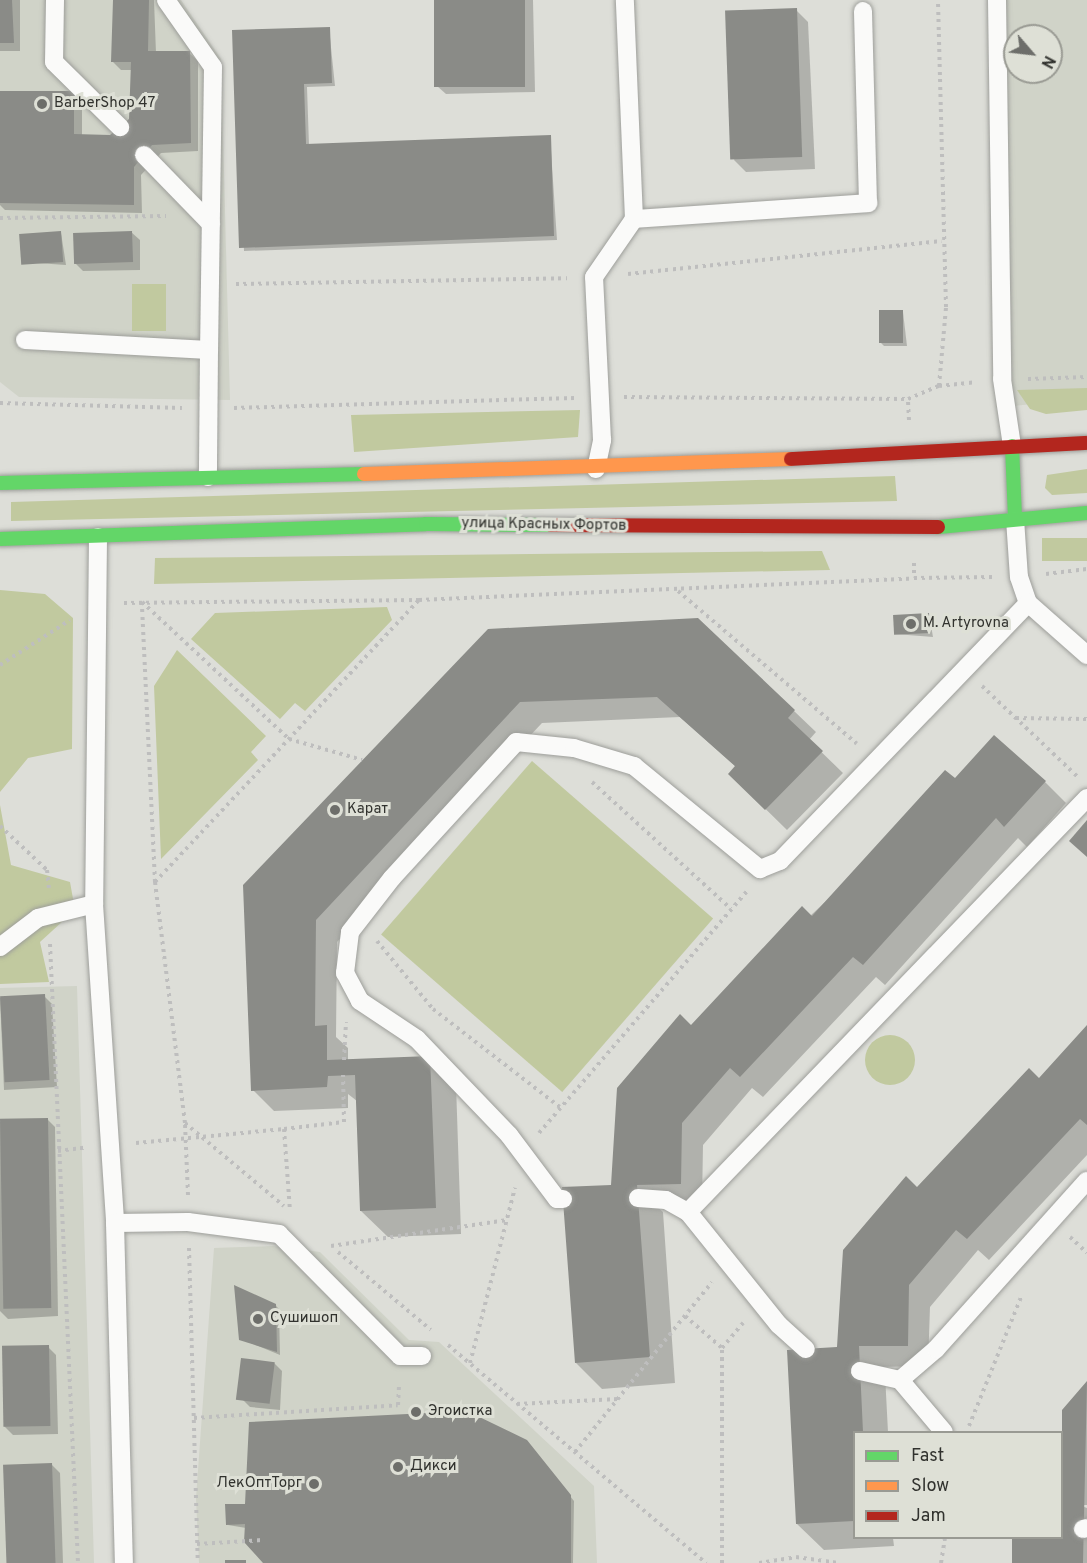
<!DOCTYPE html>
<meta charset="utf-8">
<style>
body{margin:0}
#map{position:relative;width:1087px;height:1563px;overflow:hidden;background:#ddded8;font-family:Overpass,sans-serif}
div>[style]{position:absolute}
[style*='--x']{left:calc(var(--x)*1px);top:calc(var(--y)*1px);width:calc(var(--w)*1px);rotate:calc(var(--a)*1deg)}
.built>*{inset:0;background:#d0d3c8}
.green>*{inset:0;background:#c1c99f;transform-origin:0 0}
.round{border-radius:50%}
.shadow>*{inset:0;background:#0003;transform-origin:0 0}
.building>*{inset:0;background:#8a8b87;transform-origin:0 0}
.path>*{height:4px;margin-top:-2px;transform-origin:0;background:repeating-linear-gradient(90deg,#bebebe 0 3px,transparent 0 7.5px)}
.roads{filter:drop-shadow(0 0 2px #9d9e9a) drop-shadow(0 0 2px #9d9e9a)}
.lane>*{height:18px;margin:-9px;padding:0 9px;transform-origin:9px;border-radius:9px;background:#fafaf9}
.fast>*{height:14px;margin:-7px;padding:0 7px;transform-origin:7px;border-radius:7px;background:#63d668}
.slow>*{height:14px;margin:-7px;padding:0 7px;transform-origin:7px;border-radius:7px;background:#ff974d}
.jam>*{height:14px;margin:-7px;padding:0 7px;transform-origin:7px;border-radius:7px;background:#b3261e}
.dots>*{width:16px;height:16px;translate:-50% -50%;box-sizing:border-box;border:3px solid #dee0d6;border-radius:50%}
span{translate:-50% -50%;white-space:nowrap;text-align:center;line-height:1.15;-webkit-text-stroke:6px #dee0d6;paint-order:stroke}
.poi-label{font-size:15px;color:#31322e}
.left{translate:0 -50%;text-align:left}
.right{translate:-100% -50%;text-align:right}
.street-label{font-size:15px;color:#31322e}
.legend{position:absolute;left:853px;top:1431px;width:210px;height:108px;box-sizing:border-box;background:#dee0d6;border:2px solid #999a93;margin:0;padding:8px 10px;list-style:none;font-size:18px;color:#31322e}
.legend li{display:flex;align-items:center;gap:12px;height:30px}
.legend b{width:30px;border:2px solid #999a93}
.north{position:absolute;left:1003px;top:24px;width:60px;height:60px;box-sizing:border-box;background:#dee0d6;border:2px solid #999a93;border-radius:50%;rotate:118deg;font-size:16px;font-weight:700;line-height:24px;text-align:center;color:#31322e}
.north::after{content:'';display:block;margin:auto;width:21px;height:27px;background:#6d6e6a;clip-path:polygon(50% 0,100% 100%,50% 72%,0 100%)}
</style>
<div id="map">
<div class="built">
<i style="clip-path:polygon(0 0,181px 0,221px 59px,230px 400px,19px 397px,0 382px)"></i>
<i style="clip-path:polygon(evenodd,988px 0,1087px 0,1087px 398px,996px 408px,988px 0,1015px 36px,1051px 36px,1051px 72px,1015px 72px,1015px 36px)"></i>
<i style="clip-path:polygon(77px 986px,94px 1563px,0 1563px,0 988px)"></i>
<i style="clip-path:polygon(273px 1246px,320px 1252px,409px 1340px,439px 1342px,594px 1486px,597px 1563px,199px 1563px,196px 1498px,214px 1248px)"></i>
</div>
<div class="green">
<i style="left:132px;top:284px;width:34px;height:47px"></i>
<i style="clip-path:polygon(1087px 388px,1087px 410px,1046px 414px,1030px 409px,1017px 390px)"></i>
<i style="clip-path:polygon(580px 410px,578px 437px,354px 452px,351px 415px)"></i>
<i style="clip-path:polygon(1087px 469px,1087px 493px,1052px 495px,1045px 488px,1047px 475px)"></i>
<i style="clip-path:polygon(895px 476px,897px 501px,11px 521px,11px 502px)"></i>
<i style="left:1087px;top:538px;width:23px;height:45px;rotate:90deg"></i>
<i style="clip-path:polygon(822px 551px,830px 570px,154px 584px,155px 558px)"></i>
<i style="clip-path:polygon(0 590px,45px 594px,73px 618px,72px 749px,28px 758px,0 792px)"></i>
<i style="clip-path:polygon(387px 607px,392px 620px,305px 711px,295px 703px,280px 719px,191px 639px,215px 613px)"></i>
<i style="clip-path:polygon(177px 650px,266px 736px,251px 752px,258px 760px,161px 859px,154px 686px)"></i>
<i style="left:532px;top:761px;width:240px;height:230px;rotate:41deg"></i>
<i style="clip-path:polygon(0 805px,11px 865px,70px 882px,75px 910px,40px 942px,49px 982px,0 984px)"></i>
<i class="round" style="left:865px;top:1035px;width:50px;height:50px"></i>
</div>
<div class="shadow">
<i style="left:0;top:0;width:20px;height:51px"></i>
<i style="clip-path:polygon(114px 0,154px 0,156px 53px,189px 53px,198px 61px,198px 151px,161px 153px,141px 175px,142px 213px,5px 210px,0 205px,0 92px,74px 92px,82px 100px,82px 136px,110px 137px,130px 119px,133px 70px,121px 70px,113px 62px)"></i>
<i style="clip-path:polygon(435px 0,533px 0,535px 92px,446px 94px,437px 86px)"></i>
<i style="clip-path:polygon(796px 10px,808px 22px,815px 169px,746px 172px,734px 160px)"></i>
<i style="clip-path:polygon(329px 28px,335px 86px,307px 87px,309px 145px,550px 136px,557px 240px,244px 251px,234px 32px)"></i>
<i style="clip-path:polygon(131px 232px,140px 240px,140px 270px,83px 271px,74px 262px)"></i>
<i style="clip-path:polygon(61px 233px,66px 265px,22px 262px)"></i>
<i style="clip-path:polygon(903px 312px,907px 346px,884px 346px,880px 342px)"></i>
<i style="clip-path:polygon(929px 614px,933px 637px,895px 634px)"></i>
<i style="clip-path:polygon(489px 630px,794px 711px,816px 732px,809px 740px,843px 773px,787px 830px,730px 774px,736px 767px,680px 717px,542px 723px,337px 942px,336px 1037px,348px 1048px,348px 1061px,429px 1058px,456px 1084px,461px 1234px,388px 1237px,361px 1211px,357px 1101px,348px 1094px,348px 1108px,274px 1111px,253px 1090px,244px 886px)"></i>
<i style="clip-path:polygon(956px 780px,1045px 782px,1066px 803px,1027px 847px,1018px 838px,885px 985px,876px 977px,763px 1097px,752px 1088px,703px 1145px,702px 1204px,655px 1205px,663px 1212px,675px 1383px,602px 1389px,576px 1363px,615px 1187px,691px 1027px)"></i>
<i style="clip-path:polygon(44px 996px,52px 1004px,57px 1087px,4px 1090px,0 998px)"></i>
<i style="clip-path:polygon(1087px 1027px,1087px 1155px,989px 1260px,978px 1250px,930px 1307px,928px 1366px,878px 1367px,885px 1374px,888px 1432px,854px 1432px,854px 1538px,893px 1538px,894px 1546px,824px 1550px,797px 1524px,841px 1349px,917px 1189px,1039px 1080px)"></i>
<i style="clip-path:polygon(47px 1119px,55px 1127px,58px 1316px,8px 1319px,0 1311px,0 1122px)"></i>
<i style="clip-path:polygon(275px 1305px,279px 1309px,280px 1355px,241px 1339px)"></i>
<i style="clip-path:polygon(48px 1347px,56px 1355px,58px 1434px,13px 1435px,4px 1426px)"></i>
<i style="clip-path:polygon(274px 1363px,282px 1371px,280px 1410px,250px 1407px,242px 1399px)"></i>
<i style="clip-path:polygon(1087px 1383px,1087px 1505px,1079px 1505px,1087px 1508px,1087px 1563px,1014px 1563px,1014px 1538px,1062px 1538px,1064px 1410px)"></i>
<i style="clip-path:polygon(526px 1441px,574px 1501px,573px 1563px,265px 1563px,246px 1528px,228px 1525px,247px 1505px)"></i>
<i style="clip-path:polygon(52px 1465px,60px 1473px,63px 1563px,7px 1563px)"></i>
</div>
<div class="building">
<i style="clip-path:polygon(0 0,12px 0,14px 43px,0 43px)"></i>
<i style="clip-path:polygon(113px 0,149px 0,148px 51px,190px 51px,191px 143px,152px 145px,134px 167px,134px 205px,0 203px,0 91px,74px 91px,74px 134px,110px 135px,129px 119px,131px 62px,111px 62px)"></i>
<i style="left:434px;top:0;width:91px;height:87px"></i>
<i style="left:797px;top:8px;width:149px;height:72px;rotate:88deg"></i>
<i style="clip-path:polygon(330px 27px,332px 83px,304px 84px,306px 144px,551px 135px,554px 236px,239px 248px,232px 30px)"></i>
<i style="left:61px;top:231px;width:31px;height:42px;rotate:86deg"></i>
<i style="left:132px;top:231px;width:31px;height:59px;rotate:88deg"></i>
<i style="left:879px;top:310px;width:24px;height:33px"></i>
<i style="left:929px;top:613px;width:20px;height:36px;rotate:87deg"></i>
<i style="clip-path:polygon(698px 618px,795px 710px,788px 718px,823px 751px,765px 810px,728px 774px,735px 766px,657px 697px,520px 702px,316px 920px,315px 1026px,327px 1025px,327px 1060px,430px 1056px,436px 1208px,360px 1211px,355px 1075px,328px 1076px,327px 1087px,251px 1091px,243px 885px,488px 629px)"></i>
<i style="clip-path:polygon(994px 735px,1046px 781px,1004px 827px,996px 818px,863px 965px,853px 957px,740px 1077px,730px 1068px,682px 1123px,681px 1184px,637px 1185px,650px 1357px,575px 1363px,562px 1187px,611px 1185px,617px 1088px,680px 1014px,691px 1025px,802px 906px,812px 916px,945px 770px,955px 778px)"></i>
<i style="clip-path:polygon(1087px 820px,1087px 857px,1069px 841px)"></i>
<i style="left:45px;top:994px;width:86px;height:45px;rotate:87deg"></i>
<i style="clip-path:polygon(1087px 1025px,1087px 1125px,1080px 1119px,967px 1239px,956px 1230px,909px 1285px,908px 1346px,859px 1346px,863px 1432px,854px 1432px,854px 1521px,796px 1524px,787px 1350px,837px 1347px,843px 1250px,906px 1176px,917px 1187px,1029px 1068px,1039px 1078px)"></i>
<i style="left:48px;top:1118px;width:190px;height:48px;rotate:89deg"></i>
<i style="clip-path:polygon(234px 1285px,276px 1304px,277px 1352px,239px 1340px)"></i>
<i style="left:49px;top:1345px;width:81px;height:47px;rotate:89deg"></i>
<i style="left:241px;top:1358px;width:34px;height:42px;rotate:7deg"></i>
<i style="clip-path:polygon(1087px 1381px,1083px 1563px,1012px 1563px,1012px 1538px,1062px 1538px,1062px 1410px)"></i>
<i style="clip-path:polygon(467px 1411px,527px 1440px,571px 1495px,571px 1563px,263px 1563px,244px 1542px,245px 1524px,226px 1525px,225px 1504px,245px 1504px,249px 1422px)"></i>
<i style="left:52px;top:1463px;width:100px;height:49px;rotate:88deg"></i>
<i style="left:225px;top:1560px;width:21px;height:3px"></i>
</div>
<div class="path">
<i style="--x:0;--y:218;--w:166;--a:-0.7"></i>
<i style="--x:628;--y:274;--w:315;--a:-6"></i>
<i style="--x:236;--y:284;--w:331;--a:-1"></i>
<i style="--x:1028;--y:379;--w:59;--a:-1.9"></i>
<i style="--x:939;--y:386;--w:36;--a:-6"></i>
<i style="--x:624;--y:397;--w:284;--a:0.4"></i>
<i style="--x:0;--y:403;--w:182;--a:1.6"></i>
<i style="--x:234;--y:408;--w:341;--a:-1.7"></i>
<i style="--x:909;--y:420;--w:21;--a:-93"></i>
<i style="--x:908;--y:399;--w:34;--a:-23"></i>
<i style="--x:939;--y:386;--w:79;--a:-84.9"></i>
<i style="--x:946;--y:307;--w:307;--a:-91.5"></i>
<i style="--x:914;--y:563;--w:15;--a:90"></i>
<i style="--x:914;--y:578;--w:80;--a:-0.7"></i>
<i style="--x:1046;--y:574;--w:41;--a:-7"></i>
<i style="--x:678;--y:591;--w:235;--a:40.5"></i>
<i style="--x:124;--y:603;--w:295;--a:-0.6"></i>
<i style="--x:419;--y:600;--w:495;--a:-2.5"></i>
<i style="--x:0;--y:665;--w:83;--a:-32.7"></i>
<i style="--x:982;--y:686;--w:131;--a:43.5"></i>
<i style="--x:1016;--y:718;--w:71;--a:0.8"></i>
<i style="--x:592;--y:782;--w:188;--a:42.4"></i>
<i style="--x:0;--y:826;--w:64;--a:43.1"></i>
<i style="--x:47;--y:870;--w:18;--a:84"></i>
<i style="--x:155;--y:882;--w:386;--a:-46.9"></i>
<i style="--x:377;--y:941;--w:88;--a:50.5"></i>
<i style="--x:433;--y:1009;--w:160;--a:37.7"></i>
<i style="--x:50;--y:944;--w:620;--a:87.41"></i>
<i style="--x:344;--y:1060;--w:38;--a:-87"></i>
<i style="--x:185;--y:1123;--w:129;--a:40"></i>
<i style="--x:284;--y:1129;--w:60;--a:-6.7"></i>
<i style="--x:344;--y:1122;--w:47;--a:-91.2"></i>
<i style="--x:539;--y:1133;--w:319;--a:-49.3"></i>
<i style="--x:136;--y:1143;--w:149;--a:-5.4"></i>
<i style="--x:284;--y:1129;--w:82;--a:85.8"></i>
<i style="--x:58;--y:1151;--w:26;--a:-7"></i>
<i style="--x:188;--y:1195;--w:72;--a:-92.4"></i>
<i style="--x:185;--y:1123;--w:243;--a:-97.1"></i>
<i style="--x:155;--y:882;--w:280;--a:-92.7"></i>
<i style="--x:142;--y:602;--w:201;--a:43"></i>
<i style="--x:289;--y:739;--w:76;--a:16"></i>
<i style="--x:1070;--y:1237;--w:23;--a:43"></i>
<i style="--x:331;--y:1246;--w:178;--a:-8.4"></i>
<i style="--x:189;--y:1248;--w:315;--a:88.4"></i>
<i style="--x:338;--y:1252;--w:121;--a:40"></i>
<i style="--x:685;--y:1316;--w:49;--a:40.9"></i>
<i style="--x:448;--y:1345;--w:338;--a:40.2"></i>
<i style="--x:470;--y:1363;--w:181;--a:-75.6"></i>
<i style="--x:517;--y:1404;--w:101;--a:-2.8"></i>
<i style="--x:194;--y:1418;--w:204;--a:-3.6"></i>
<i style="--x:398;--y:1405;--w:22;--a:-87"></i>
<i style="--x:969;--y:1426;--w:139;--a:-68"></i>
<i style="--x:575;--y:1452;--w:218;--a:-51.1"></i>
<i style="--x:197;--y:1544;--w:66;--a:-3.5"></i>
<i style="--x:722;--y:1563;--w:215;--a:-90"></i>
<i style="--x:722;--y:1348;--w:33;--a:-50"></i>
<i style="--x:759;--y:1563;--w:37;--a:-9"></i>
<i style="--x:796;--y:1557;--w:43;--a:7.9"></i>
<i style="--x:941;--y:1563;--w:25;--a:-81"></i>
</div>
<div class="roads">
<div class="lane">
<i style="--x:55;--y:0;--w:62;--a:90.9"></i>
<i style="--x:54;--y:62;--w:93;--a:44.6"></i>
<i style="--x:166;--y:0;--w:82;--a:55"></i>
<i style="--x:213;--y:67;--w:283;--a:90.8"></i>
<i style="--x:997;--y:0;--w:379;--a:89.2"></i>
<i style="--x:1002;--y:379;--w:68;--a:81.5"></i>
<i style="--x:144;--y:155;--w:96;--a:45.8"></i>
<i style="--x:634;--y:219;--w:235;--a:-3.9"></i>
<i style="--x:868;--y:203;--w:192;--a:-91.5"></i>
<i style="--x:25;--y:340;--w:184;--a:3.1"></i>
<i style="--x:209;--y:350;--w:127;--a:90.5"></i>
<i style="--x:596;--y:469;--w:30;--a:-78"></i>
<i style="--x:602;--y:440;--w:163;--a:-92.8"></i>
<i style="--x:594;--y:277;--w:70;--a:-55.4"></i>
<i style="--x:634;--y:219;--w:219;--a:-92.4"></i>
<i style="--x:1015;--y:519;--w:58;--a:86.1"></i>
<i style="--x:1019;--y:577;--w:28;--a:71"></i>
<i style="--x:1028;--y:603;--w:79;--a:41.4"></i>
<i style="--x:98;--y:537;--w:367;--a:90.6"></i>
<i style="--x:94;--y:904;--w:320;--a:86.2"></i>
<i style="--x:115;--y:1223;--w:340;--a:88.5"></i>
<i style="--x:0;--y:947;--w:48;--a:-37.3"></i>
<i style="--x:38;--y:918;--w:58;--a:-14"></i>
<i style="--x:638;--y:1198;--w:28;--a:4"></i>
<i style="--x:666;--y:1200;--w:25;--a:29"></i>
<i style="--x:688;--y:1212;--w:145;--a:51.2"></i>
<i style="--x:779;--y:1325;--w:36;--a:42"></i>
<i style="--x:563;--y:1199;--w:6;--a:180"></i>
<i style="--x:557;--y:1199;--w:80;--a:-126.9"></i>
<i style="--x:509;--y:1135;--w:133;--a:-133.8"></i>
<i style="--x:417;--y:1039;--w:69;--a:-146.3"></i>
<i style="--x:360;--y:1001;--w:32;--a:-118"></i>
<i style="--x:345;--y:973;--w:41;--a:-83"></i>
<i style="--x:350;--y:932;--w:68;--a:-52.1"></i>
<i style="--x:392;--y:878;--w:184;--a:-47.6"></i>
<i style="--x:516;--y:742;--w:58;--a:5.9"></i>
<i style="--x:574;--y:748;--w:63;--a:16.7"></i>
<i style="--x:634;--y:766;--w:163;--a:39.3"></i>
<i style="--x:760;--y:869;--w:22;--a:-22"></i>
<i style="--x:780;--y:861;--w:358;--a:-46.1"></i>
<i style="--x:688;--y:1212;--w:575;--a:-46.06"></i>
<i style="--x:115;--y:1223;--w:73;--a:-0.8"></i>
<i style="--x:188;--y:1222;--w:92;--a:7.5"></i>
<i style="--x:279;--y:1234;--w:172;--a:45.2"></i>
<i style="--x:400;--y:1356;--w:22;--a:0"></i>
<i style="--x:860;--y:1371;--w:41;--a:12.7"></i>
<i style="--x:900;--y:1380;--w:68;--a:49.8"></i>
<i style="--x:900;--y:1380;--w:48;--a:-40.7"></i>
<i style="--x:936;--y:1349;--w:226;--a:-48.1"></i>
<i style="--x:1083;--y:1529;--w:4;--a:-14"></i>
</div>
<div class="fast">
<i style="--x:1012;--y:446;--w:73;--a:87.6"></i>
<i style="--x:0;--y:483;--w:364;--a:-1.4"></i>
<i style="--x:938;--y:527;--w:150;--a:-5.4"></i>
<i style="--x:0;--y:539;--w:426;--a:-2"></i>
<i style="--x:426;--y:524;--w:125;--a:0.5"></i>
</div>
<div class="slow">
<i style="--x:364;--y:474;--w:427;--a:-2"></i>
</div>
<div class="jam">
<i style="--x:791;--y:459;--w:296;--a:-3.1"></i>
<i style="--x:551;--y:525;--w:387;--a:0.3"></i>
</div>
</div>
<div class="dots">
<i style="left:42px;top:104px;background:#6d6e6a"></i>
<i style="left:911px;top:624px;background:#6d6e6a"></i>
<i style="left:335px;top:810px;background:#6d6e6a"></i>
<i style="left:258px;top:1319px;background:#6d6e6a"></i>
<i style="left:416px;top:1412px;background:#6d6e6a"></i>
<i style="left:398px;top:1467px;background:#6d6e6a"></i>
<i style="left:314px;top:1484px;background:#6d6e6a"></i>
</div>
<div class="poi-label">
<span class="left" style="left:54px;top:104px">BarberShop 47</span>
<span class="left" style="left:923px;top:624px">M. Artyrovna</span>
<span class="left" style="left:347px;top:810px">Карат</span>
<span class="left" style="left:270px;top:1319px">Сушишоп</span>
<span class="left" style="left:428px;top:1412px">Эгоистка</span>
<span class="left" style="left:410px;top:1467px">Дикси</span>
<span class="right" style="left:302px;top:1484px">ЛекОптТорг</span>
</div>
<div class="street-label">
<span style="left:544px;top:525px;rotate:1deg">улица Красных Фортов</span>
</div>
<ul class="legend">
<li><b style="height:8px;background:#63d668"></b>Fast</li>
<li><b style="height:8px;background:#ff974d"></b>Slow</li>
<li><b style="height:8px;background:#b3261e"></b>Jam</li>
</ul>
<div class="north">N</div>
</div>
